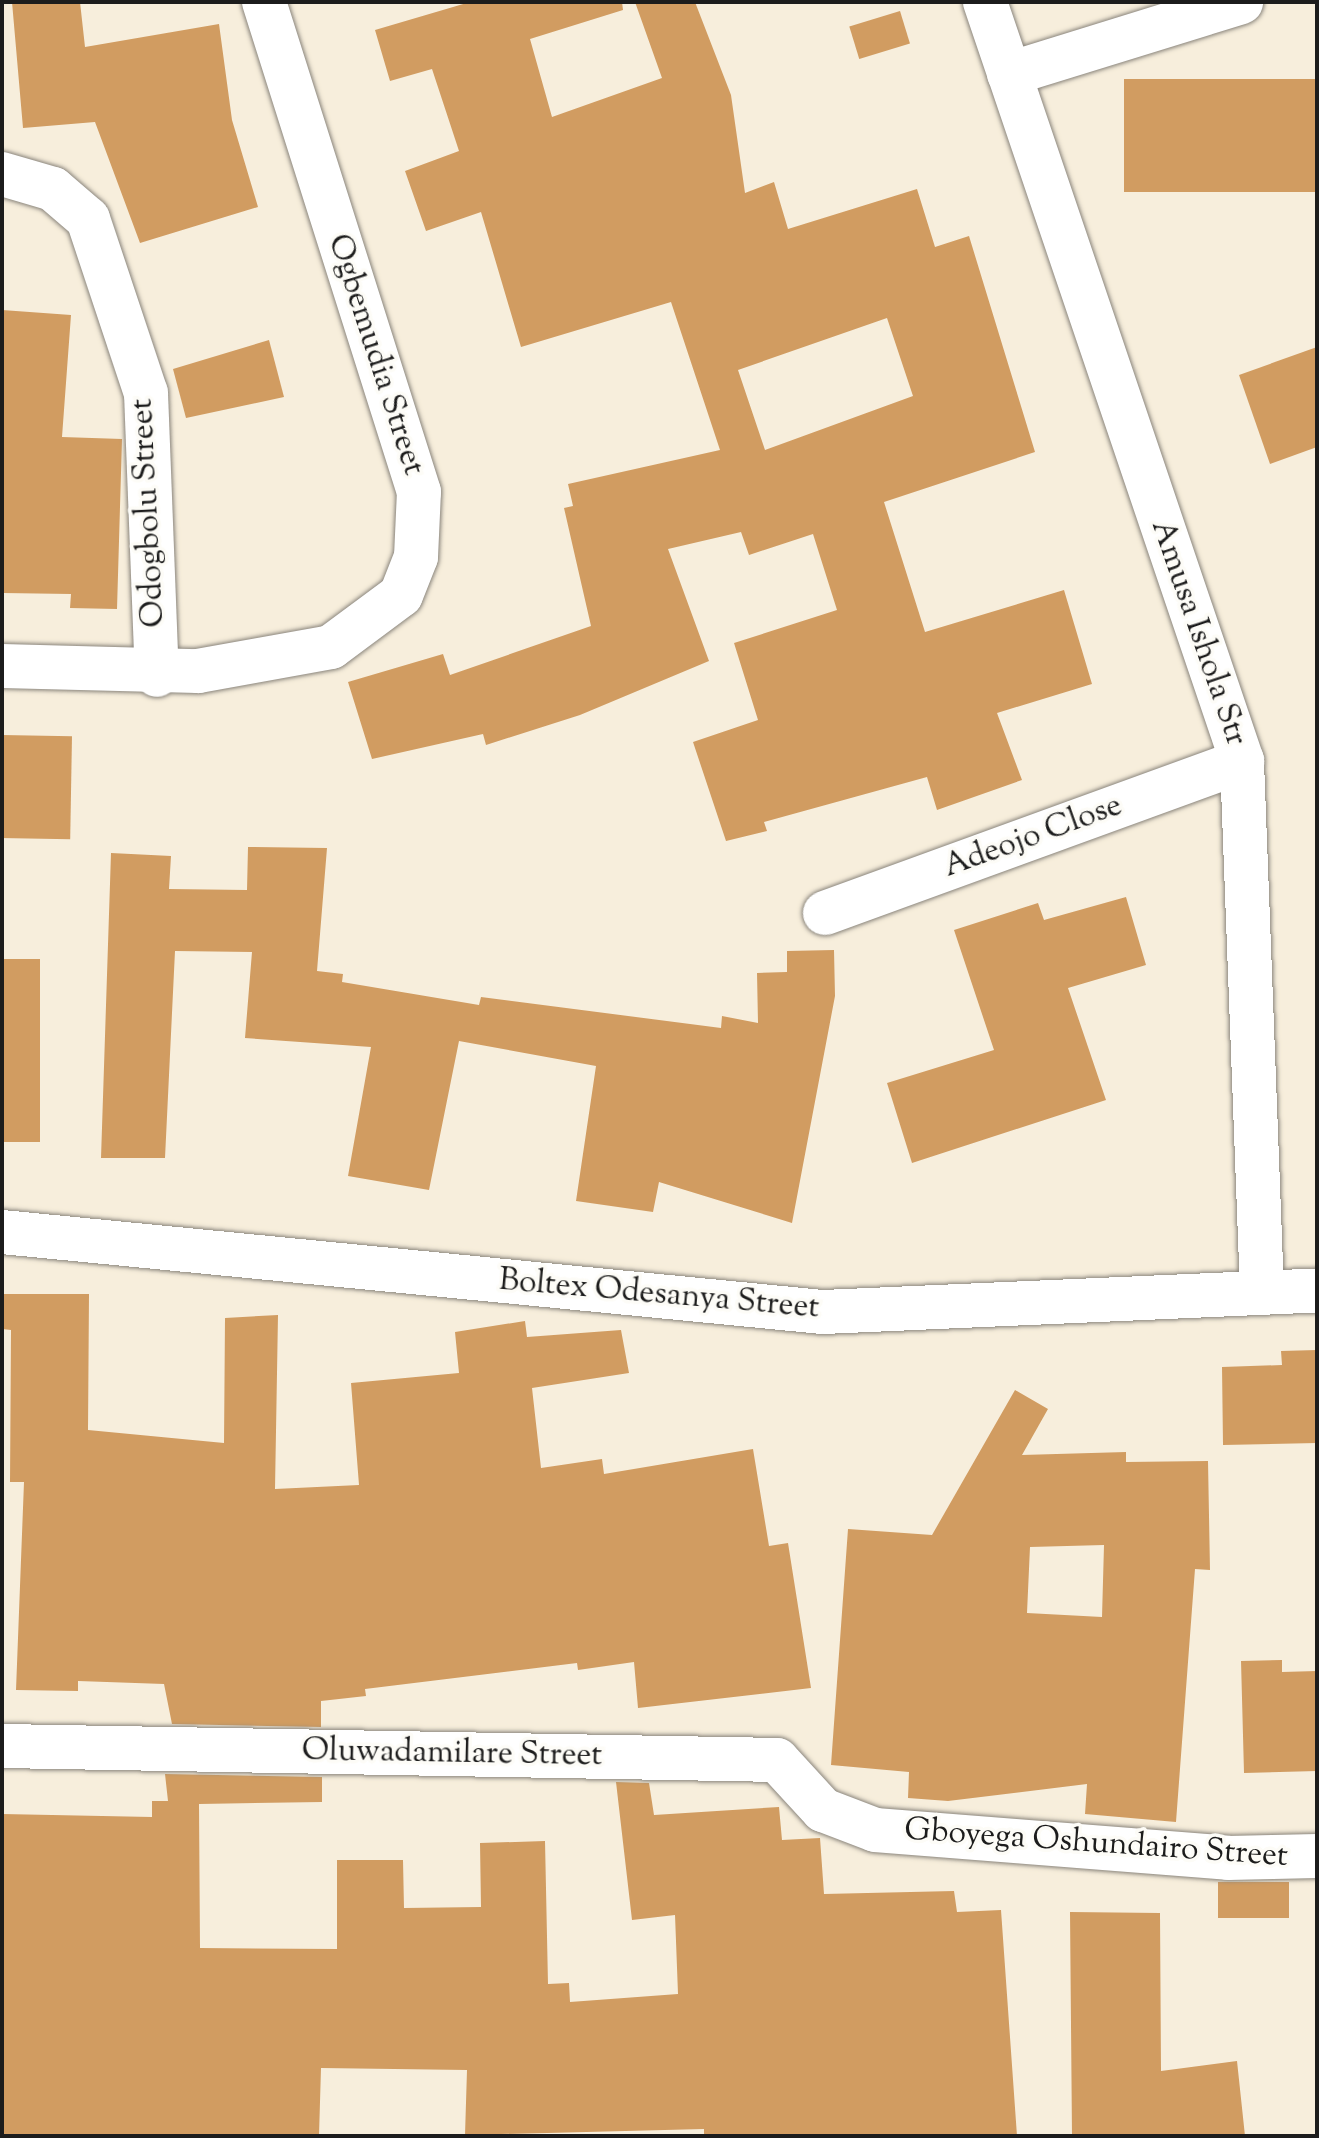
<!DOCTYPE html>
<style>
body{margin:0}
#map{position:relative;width:1319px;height:2138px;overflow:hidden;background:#f7eedc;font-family:"Sorts Mill Goudy",serif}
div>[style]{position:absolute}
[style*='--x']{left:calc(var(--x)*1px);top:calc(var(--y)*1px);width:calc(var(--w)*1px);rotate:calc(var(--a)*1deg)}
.building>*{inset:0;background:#d19c61;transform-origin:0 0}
.roads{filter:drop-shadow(0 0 2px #8a857c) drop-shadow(0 0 2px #8a857c)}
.street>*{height:44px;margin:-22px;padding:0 22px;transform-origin:22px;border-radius:22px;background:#fff}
span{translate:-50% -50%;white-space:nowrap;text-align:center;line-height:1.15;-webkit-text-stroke:7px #fdfcf7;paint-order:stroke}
.street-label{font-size:32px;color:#1c1c1c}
.frame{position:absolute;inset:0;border:4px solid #1c1c1c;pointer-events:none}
</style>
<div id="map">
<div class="building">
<i style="clip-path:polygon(12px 2px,80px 2px,85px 47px,219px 24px,232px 120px,258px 207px,140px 243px,95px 122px,23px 128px)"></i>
<i style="clip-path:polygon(evenodd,470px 2px,622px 2px,623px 10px,530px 39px,552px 117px,662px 78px,635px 2px,695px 2px,731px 95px,745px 193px,774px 182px,788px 229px,917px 189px,935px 247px,969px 236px,1035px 452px,884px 502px,925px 632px,1064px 590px,1092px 684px,997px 713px,1022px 780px,937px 810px,927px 777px,764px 822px,767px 831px,726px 841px,693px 742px,758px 720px,734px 643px,837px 610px,813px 534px,749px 555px,741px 532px,668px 549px,709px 661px,580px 715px,486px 745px,483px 734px,372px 759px,348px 682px,443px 654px,450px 675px,591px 626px,564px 508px,573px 506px,568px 484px,720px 450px,671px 302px,521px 347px,481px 212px,426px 231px,405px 171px,459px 151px,432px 69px,390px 81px,375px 30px,470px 2px,887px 318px,913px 396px,765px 450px,738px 370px,887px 318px)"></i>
<i style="left:900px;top:11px;width:34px;height:53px;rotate:73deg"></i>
<i style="left:1317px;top:79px;width:113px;height:193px;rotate:90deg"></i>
<i style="clip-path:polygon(2px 310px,71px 315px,62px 437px,122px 439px,117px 609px,70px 608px,71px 594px,3px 593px)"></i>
<i style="clip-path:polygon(269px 340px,284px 397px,186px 418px,173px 369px)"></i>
<i style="clip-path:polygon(1317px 347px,1317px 447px,1270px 464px,1239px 375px)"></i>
<i style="left:2px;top:735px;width:70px;height:103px;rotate:1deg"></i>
<i style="clip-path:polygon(248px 847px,327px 848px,317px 971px,343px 974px,342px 982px,479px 1005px,481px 997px,721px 1028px,722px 1016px,758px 1023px,757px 973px,787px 972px,787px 951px,834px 950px,835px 996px,792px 1223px,659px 1182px,653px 1212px,576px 1201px,596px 1066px,459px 1041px,429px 1190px,348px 1176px,371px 1047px,245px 1038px,252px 952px,175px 951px,165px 1158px,101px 1158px,111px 853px,171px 856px,169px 889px,247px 890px)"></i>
<i style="clip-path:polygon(1126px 897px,1146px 965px,1068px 988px,1106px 1100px,912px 1163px,887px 1083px,994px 1050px,954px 930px,1038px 903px,1044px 920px)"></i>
<i style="left:2px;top:959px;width:38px;height:183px"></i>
<i style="clip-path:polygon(2px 1294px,89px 1294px,88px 1430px,224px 1443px,225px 1318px,278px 1315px,275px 1489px,359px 1485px,351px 1383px,459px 1373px,455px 1332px,525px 1321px,527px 1337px,621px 1330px,629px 1373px,532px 1388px,541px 1468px,602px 1459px,604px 1474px,753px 1449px,769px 1546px,788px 1543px,811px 1688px,638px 1708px,634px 1662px,578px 1670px,577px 1663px,365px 1689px,366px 1696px,321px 1701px,321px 1727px,172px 1724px,164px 1684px,78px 1681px,78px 1691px,16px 1690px,24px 1482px,10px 1482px,11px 1330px,2px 1329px)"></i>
<i style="clip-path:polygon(1317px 1350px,1317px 1443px,1223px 1445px,1222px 1367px,1282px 1365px,1281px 1351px)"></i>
<i style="clip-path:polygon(evenodd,1015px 1390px,1048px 1409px,1022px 1455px,1126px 1452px,1126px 1462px,1208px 1461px,1210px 1570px,1195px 1569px,1176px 1822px,1085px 1814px,1087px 1784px,948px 1801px,908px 1798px,909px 1772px,831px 1765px,848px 1529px,932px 1535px,1015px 1390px,1104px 1545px,1102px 1617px,1027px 1613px,1030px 1547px,1104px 1545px)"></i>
<i style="clip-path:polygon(1282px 1660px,1282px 1672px,1317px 1671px,1317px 1771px,1244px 1773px,1241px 1661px)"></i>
<i style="clip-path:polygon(165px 1774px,322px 1777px,322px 1802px,199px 1804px,200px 1948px,337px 1949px,337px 1860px,403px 1860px,404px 1908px,481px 1907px,480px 1843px,545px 1841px,548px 1984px,569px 1983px,570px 2002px,678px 1994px,675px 1915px,632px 1920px,616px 1782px,649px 1783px,654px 1815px,779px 1807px,782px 1840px,820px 1838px,824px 1894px,954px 1891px,957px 1912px,1001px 1910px,1017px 2136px,704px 2136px,704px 2129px,465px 2135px,467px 2070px,321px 2068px,319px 2136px,2px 2136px,2px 1814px,152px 1817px,152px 1801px,168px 1801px)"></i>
<i style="left:1218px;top:1882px;width:71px;height:36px"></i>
<i style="clip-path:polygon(1070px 1912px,1160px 1913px,1161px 2071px,1237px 2061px,1245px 2136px,1072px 2136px)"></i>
</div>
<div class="roads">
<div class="street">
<i style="--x:985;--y:2;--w:801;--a:71.29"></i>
<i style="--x:1242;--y:761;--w:530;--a:87.84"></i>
<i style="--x:1009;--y:74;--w:243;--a:-17.2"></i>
<i style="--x:2;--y:174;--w:53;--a:16.4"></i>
<i style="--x:53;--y:189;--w:46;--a:40.6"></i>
<i style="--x:88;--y:219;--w:183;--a:71.6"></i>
<i style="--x:146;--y:393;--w:282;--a:87.8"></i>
<i style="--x:2;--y:666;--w:196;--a:1.5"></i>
<i style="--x:198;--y:671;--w:135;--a:-10.2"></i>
<i style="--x:331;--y:647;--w:87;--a:-36.6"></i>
<i style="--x:401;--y:595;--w:41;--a:-68.5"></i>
<i style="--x:416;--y:557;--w:65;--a:-87.4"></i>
<i style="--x:419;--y:492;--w:514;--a:-107.55"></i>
<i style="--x:825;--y:913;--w:444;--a:-20"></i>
<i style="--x:2;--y:1232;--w:825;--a:5.57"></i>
<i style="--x:823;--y:1312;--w:494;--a:-2.5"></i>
<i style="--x:2;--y:1746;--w:775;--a:1.03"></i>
<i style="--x:777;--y:1760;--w:68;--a:47.4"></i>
<i style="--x:823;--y:1810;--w:56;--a:21"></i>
<i style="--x:875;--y:1830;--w:354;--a:4.5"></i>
<i style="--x:1228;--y:1858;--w:89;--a:-1.3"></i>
</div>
</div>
<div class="street-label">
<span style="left:375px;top:355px;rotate:72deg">Ogbemudia Street</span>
<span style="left:149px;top:513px;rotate:-93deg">Odogbolu Street</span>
<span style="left:1198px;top:633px;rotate:71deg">Amusa Ishola Str</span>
<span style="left:1033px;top:837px;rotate:-20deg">Adeojo Close</span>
<span style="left:659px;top:1295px;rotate:5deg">Boltex Odesanya Street</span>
<span style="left:452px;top:1754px;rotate:1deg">Oluwadamilare Street</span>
<span style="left:1096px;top:1844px;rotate:4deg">Gboyega Oshundairo Street</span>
</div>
<div class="frame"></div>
</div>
